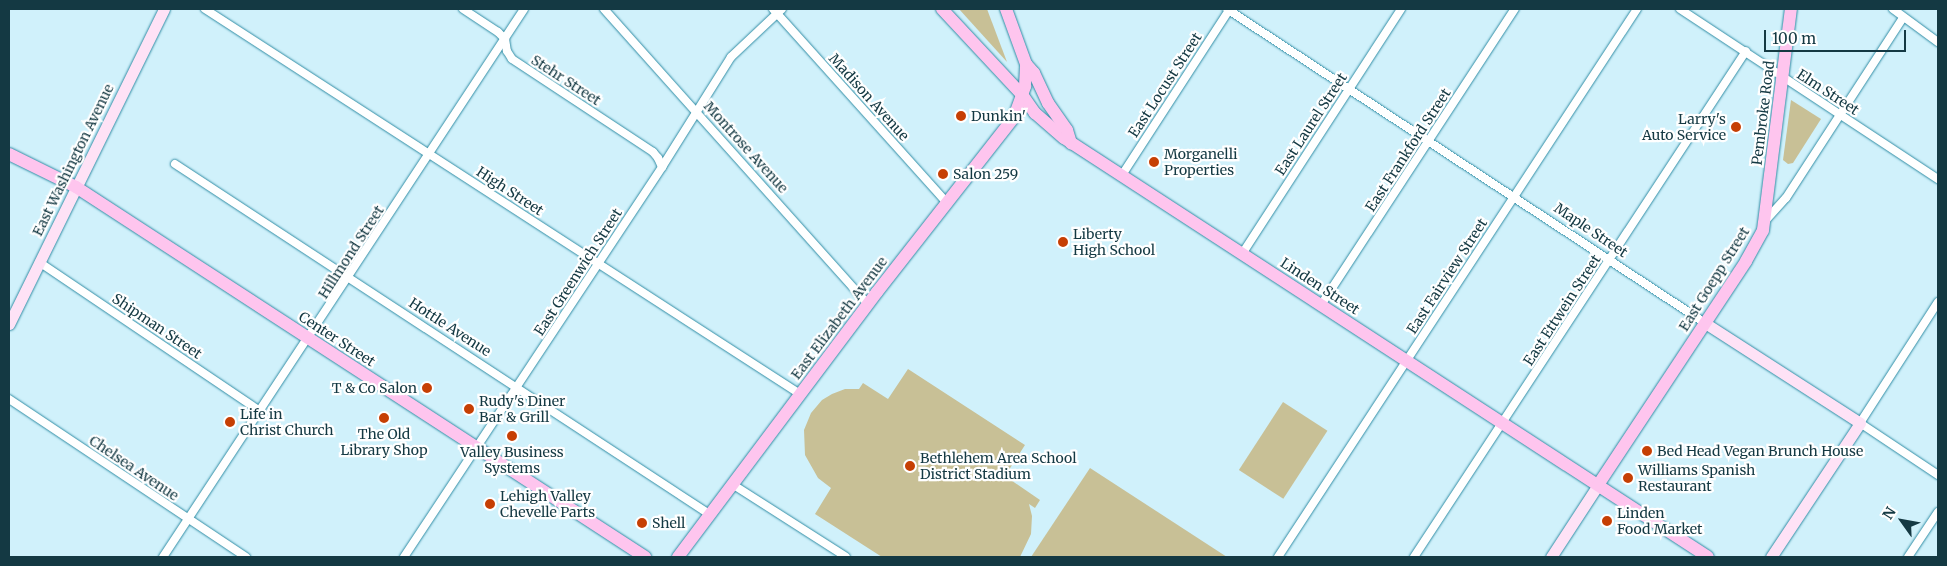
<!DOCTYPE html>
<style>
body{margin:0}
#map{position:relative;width:1947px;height:566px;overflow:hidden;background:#d0f1fb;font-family:Merriweather,serif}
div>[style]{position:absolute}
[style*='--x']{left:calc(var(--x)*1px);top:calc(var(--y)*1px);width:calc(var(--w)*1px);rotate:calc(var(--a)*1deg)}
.green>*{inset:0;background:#c8c096;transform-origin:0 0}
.roads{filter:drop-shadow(0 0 1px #318da5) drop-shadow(0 0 1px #318da5)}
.street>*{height:8px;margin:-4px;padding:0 4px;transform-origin:4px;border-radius:4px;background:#fff}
.secondary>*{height:11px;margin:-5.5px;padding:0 5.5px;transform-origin:5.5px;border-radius:5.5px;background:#fee2f6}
.primary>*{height:12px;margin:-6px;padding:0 6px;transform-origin:6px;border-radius:6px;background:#fec5ee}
.dots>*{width:14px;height:14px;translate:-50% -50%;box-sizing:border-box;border:2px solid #fff;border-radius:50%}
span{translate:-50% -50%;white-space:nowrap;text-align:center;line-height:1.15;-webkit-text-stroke:4.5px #fff;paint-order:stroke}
.street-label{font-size:14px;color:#143943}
.poi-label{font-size:14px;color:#143943}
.left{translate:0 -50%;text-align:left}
.right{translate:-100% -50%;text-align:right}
.frame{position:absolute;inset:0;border:10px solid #143943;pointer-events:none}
.north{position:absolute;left:1877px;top:496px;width:50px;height:50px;-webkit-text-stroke:4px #fff;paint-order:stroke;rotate:302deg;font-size:14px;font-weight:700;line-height:20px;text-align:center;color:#143943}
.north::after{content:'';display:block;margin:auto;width:18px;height:22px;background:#143943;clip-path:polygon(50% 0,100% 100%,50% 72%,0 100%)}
.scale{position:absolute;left:1764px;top:30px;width:142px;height:22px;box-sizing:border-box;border:2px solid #143943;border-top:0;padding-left:6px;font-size:15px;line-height:18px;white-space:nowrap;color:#143943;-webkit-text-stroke:4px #fff;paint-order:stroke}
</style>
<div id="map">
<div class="green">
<i style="clip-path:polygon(959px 9px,987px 9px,1007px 62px)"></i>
<i style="clip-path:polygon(1791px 100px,1821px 119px,1793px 163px,1788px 164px,1783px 160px)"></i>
<i style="clip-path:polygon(908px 369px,1025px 445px,1005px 476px,1040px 500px,1035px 508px,1029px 504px,1032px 516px,1031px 534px,1020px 557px,882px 557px,815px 514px,831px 488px,818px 478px,805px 455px,804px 430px,811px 413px,822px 400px,832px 394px,845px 389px,859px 389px,863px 383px,888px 399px)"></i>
<i style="left:1283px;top:402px;width:53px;height:81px;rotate:33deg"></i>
<i style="clip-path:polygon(1090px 468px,1227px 557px,1031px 557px)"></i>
</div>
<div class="roads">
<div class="street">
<i style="--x:205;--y:9;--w:709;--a:32.91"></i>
<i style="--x:463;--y:9;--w:42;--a:33.3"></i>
<i style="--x:498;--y:32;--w:10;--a:45"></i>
<i style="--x:505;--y:39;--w:12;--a:81"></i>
<i style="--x:507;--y:51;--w:9;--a:58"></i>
<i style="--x:512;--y:59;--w:169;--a:33.4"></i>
<i style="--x:653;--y:152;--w:8;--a:50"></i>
<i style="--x:658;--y:158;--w:10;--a:66"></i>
<i style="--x:604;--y:9;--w:396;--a:48.2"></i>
<i style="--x:773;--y:9;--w:259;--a:48.1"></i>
<i style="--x:1227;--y:9;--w:572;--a:33.3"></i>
<i style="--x:1680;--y:9;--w:309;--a:33.4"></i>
<i style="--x:1893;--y:9;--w:56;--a:36.3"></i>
<i style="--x:175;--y:164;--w:638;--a:33.24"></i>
<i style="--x:1122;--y:175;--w:198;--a:-57"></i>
<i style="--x:1765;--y:221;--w:31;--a:-48"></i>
<i style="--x:1786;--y:198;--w:215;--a:-57"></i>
<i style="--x:1242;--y:254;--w:292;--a:-57"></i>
<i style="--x:39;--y:262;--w:267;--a:34"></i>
<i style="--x:1938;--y:302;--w:144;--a:122.8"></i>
<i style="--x:1860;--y:423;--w:94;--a:33.7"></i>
<i style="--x:1321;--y:305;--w:354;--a:-56.8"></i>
<i style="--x:9;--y:399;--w:285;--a:33.7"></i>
<i style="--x:732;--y:484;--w:135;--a:32.6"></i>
<i style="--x:163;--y:557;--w:656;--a:-56.62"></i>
<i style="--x:404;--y:557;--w:468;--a:-56.5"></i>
<i style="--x:662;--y:167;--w:130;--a:-57.9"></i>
<i style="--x:731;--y:57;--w:70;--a:-43.3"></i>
<i style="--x:1278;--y:557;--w:655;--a:-56.77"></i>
<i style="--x:1414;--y:557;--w:605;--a:-56.73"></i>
<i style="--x:1908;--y:557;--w:54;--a:-56.3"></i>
</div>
<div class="secondary">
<i style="--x:1705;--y:323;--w:184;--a:32.8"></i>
<i style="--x:1860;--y:423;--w:161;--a:123.6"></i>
<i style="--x:9;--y:324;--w:351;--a:-63.8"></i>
<i style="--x:1551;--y:557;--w:86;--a:-56.9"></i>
</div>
<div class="primary">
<i style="--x:942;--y:9;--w:119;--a:47"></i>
<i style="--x:1023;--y:96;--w:21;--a:55"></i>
<i style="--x:1035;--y:113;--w:38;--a:41"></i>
<i style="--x:1064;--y:138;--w:768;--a:33.05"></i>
<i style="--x:1026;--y:64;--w:12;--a:48"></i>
<i style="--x:1034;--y:73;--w:33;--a:65"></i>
<i style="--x:1048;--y:103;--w:33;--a:55"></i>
<i style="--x:1067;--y:130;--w:14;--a:73"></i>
<i style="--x:9;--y:154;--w:75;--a:26.2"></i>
<i style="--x:76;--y:187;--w:679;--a:33.03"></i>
<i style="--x:1598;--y:485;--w:268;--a:-56.5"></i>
<i style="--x:1746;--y:261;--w:35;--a:-61"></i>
<i style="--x:1763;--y:230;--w:223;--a:-82.8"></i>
<i style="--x:678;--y:557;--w:331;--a:-53.1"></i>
<i style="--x:877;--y:292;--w:222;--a:-51.9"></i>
<i style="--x:1014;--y:117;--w:33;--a:-70"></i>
<i style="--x:1025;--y:86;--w:22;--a:-87"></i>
<i style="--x:1026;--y:64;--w:59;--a:-110"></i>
</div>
</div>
<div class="dots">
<i style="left:961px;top:116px;background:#c63f04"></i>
<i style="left:1736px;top:127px;background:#c63f04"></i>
<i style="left:1154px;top:162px;background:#c63f04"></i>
<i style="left:943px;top:174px;background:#c63f04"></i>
<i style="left:1063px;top:242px;background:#c63f04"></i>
<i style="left:427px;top:388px;background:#c63f04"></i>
<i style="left:469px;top:409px;background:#c63f04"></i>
<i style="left:384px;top:418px;background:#c63f04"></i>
<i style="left:230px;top:422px;background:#c63f04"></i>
<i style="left:512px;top:436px;background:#c63f04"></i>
<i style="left:1647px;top:451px;background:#c63f04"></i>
<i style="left:910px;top:466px;background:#c63f04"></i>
<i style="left:1628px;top:478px;background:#c63f04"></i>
<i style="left:490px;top:504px;background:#c63f04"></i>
<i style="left:1607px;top:521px;background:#c63f04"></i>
<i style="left:642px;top:523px;background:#c63f04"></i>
</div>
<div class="street-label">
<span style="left:566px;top:80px;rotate:33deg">Stehr Street</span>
<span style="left:1165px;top:85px;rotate:-57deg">East Locust Street</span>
<span style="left:1828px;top:92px;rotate:33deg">Elm Street</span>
<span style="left:869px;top:97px;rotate:48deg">Madison Avenue</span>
<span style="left:1763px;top:113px;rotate:-83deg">Pembroke Road</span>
<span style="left:1311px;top:124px;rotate:-57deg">East Laurel Street</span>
<span style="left:746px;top:147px;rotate:48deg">Montrose Avenue</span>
<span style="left:1408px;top:150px;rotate:-57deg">East Frankford Street</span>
<span style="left:73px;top:160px;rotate:-64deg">East Washington Avenue</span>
<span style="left:510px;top:191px;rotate:33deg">High Street</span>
<span style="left:1591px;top:230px;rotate:34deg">Maple Street</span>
<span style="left:351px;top:252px;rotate:-57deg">Hillmond Street</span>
<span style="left:578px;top:272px;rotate:-57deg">East Greenwich Street</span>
<span style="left:1447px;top:276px;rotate:-57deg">East Fairview Street</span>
<span style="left:1714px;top:279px;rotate:-58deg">East Goepp Street</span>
<span style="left:1320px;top:286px;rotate:33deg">Linden Street</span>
<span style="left:1562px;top:310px;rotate:-57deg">East Ettwein Street</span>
<span style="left:839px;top:318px;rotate:-53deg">East Elizabeth Avenue</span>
<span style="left:157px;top:326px;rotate:34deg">Shipman Street</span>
<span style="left:450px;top:327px;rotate:33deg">Hottle Avenue</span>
<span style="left:337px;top:339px;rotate:33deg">Center Street</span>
<span style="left:134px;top:468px;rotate:34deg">Chelsea Avenue</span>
</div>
<div class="poi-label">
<span class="left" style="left:971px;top:116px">Dunkin'</span>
<span class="right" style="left:1726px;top:127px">Larry's<br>Auto Service</span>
<span class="left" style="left:1164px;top:162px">Morganelli<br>Properties</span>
<span class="left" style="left:953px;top:174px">Salon 259</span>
<span class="left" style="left:1073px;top:242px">Liberty<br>High School</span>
<span class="right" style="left:417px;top:388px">T &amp; Co Salon</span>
<span class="left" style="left:479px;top:409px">Rudy's Diner<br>Bar &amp; Grill</span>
<span class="left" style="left:240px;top:422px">Life in<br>Christ Church</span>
<span style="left:384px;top:442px">The Old<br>Library Shop</span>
<span class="left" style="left:1657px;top:451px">Bed Head Vegan Brunch House</span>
<span style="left:512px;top:460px">Valley Business<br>Systems</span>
<span class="left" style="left:920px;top:466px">Bethlehem Area School<br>District Stadium</span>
<span class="left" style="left:1638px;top:478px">Williams Spanish<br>Restaurant</span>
<span class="left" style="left:500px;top:504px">Lehigh Valley<br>Chevelle Parts</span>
<span class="left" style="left:1617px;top:521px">Linden<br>Food Market</span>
<span class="left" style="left:652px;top:523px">Shell</span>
</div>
<div class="frame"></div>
<div class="north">N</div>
<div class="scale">100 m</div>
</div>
